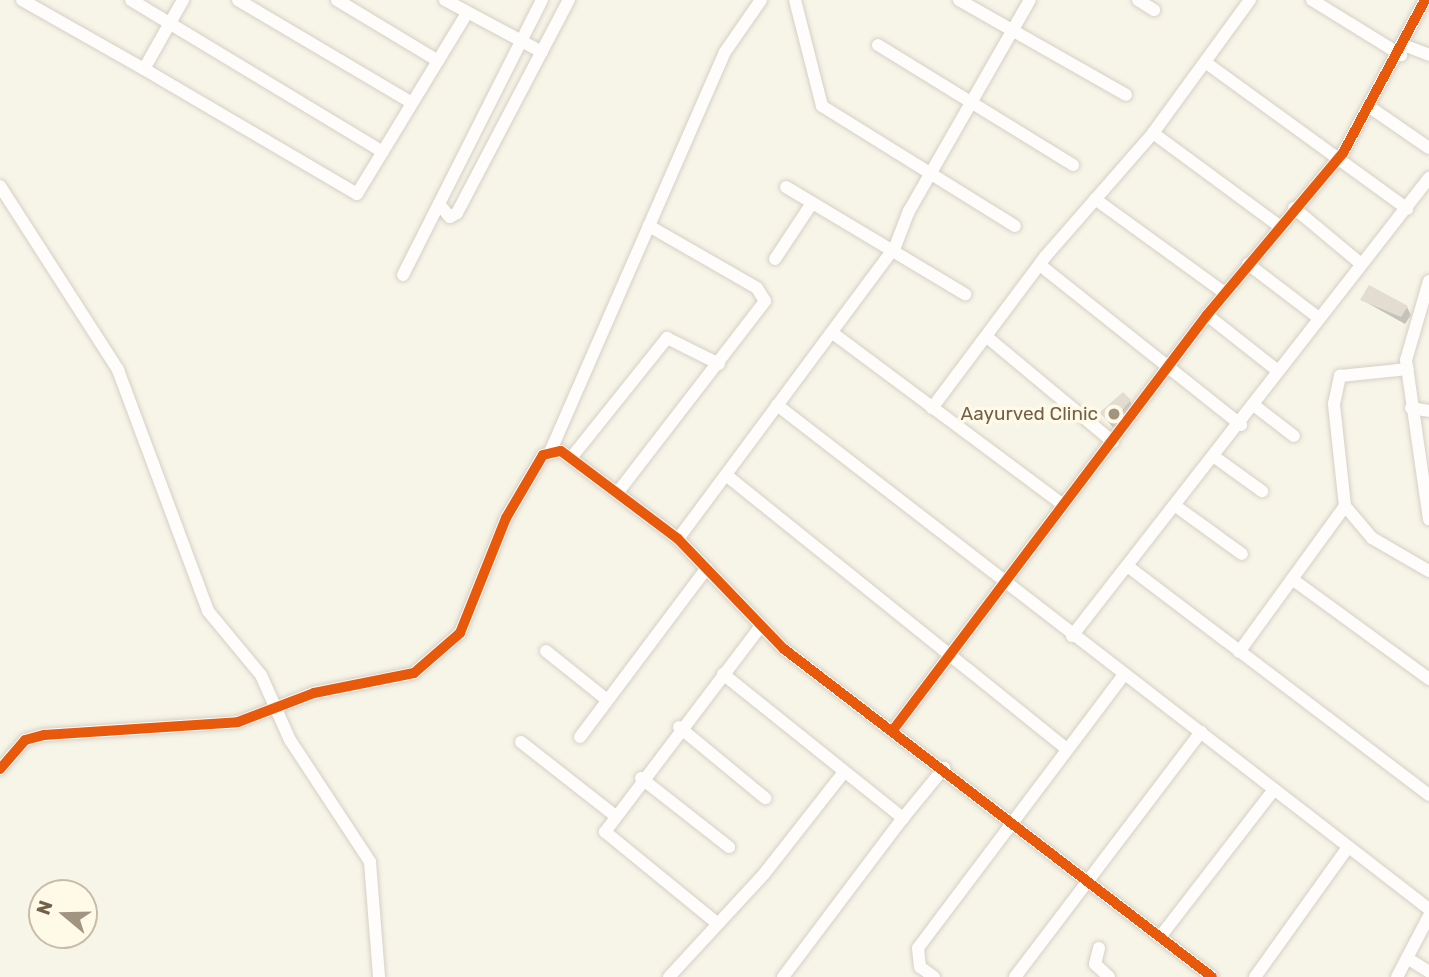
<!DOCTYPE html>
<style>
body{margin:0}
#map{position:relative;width:1429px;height:977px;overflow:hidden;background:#f7f4e8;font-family:Rubik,sans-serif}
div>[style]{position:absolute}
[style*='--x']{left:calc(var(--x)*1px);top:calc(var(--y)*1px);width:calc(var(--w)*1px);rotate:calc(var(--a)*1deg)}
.shadow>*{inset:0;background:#0003}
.building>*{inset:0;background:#e3dcd0}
.roads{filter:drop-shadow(0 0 2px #d5d0c5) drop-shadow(0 0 2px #d5d0c5)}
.minor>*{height:12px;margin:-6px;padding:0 6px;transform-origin:6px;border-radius:6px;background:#fefdfc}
.cycleway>*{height:10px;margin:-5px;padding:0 5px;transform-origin:5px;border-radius:5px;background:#e8590c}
.dots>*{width:19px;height:19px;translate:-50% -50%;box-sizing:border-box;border:4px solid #fffae8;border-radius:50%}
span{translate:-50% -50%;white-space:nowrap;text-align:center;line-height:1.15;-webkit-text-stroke:7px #fffae8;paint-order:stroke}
.poi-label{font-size:19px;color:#746048}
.right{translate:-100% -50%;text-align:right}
.north{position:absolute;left:28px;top:879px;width:70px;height:70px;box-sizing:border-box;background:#fffae8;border:2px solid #c7bca8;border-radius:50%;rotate:289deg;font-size:19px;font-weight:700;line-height:28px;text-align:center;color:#746048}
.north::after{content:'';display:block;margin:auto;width:24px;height:32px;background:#a29480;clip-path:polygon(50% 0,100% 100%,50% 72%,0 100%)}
</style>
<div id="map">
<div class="shadow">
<i style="clip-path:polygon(1362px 300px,1407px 307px,1411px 315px,1405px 324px)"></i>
<i style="clip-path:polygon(1130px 401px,1134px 408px,1115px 430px,1101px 413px)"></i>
</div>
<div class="building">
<i style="clip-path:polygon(1369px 285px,1408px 306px,1401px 317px,1360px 300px)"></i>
<i style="clip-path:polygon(1123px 392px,1131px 400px,1111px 423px,1099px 413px)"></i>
</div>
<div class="roads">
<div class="minor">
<i style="--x:22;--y:0;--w:140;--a:29.5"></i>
<i style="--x:131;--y:0;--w:294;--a:31.1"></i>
<i style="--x:183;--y:0;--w:79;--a:119.5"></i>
<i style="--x:144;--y:69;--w:247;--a:30.4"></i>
<i style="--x:357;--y:194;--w:212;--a:-58.7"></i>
<i style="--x:238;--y:0;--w:202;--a:30.6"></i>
<i style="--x:337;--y:0;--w:118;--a:31.1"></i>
<i style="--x:445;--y:0;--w:110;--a:28.2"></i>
<i style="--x:795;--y:0;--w:109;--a:75.7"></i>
<i style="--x:822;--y:106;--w:227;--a:31.9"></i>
<i style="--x:959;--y:0;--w:192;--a:29.6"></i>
<i style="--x:1138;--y:0;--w:19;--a:32"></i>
<i style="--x:1312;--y:0;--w:105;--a:31.7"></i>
<i style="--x:878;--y:45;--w:229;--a:31.6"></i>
<i style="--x:1406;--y:46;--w:25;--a:21"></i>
<i style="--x:1205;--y:62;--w:250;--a:36"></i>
<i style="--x:1371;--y:108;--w:70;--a:34.6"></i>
<i style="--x:1153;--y:133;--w:157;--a:36.4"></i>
<i style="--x:0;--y:186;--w:219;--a:57.3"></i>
<i style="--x:118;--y:370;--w:257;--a:69.5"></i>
<i style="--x:208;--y:611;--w:83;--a:50.4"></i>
<i style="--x:261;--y:675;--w:71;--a:66"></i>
<i style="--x:290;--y:740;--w:146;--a:56.7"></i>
<i style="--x:370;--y:862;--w:115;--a:85.5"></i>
<i style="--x:786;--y:187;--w:209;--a:30.9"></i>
<i style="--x:1095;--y:199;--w:160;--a:35.9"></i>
<i style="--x:439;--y:204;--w:17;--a:50"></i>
<i style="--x:450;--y:217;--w:8;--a:-30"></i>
<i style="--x:457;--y:213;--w:241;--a:-62.3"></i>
<i style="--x:1294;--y:208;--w:86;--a:39.8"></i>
<i style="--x:775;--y:259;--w:67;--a:-56.5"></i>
<i style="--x:1248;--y:264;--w:89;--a:37.3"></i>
<i style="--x:1040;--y:265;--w:257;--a:38.5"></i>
<i style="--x:403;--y:275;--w:308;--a:-63.2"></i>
<i style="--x:1429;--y:281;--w:82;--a:106.2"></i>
<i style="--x:1406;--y:360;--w:161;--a:81.8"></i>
<i style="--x:1207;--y:315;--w:90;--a:38.3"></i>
<i style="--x:834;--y:334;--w:284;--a:36.7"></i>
<i style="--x:987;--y:337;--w:164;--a:39.8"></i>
<i style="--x:777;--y:405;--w:824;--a:37.7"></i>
<i style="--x:1255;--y:406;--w:49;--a:37.6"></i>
<i style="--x:932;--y:408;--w:189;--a:-53.2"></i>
<i style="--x:1045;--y:257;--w:164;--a:-48.9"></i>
<i style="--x:1153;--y:133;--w:165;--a:-53.9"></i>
<i style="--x:1411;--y:408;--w:18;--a:9"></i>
<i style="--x:551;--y:450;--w:434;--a:-66.4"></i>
<i style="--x:725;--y:52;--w:63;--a:-55.3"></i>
<i style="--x:571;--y:458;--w:154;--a:-51.3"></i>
<i style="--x:667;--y:338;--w:58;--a:26.6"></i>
<i style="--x:1216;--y:458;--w:57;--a:35.7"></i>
<i style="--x:726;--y:475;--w:437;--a:38.8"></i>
<i style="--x:618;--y:492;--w:241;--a:-52.4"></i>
<i style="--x:765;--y:301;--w:15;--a:-122"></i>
<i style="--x:757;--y:288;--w:125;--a:-150.1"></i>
<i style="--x:1345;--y:506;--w:42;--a:49.8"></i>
<i style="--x:1372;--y:538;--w:66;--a:30.1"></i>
<i style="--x:1177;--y:507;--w:80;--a:35.9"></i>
<i style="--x:678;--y:539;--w:364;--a:-53.4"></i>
<i style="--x:895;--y:247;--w:39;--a:-69"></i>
<i style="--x:909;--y:211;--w:243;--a:-60.2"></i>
<i style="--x:1130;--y:568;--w:375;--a:37.2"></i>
<i style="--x:1292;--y:579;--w:170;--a:36.1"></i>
<i style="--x:1072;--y:636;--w:581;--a:-52.06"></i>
<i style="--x:546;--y:651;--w:77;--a:38.7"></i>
<i style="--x:1239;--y:652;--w:180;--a:-54"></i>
<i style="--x:1345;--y:506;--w:103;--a:-96.2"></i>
<i style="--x:1334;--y:404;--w:29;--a:-78"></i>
<i style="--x:1340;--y:376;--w:68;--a:-5.9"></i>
<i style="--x:723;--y:674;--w:231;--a:38.7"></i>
<i style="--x:903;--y:818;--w:65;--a:-50.6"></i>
<i style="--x:679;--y:727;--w:112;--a:39.5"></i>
<i style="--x:893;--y:730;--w:520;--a:-52.89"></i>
<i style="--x:1207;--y:315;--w:212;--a:-50"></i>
<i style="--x:1343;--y:153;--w:174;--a:-61.8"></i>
<i style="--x:580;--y:737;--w:211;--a:-53.1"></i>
<i style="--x:521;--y:742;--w:118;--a:38.1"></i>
<i style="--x:0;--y:769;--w:38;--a:-49"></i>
<i style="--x:25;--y:740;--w:20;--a:-15"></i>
<i style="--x:44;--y:735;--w:194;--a:-3.8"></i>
<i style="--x:238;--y:722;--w:81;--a:-20.9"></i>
<i style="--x:314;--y:693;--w:102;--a:-11.3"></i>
<i style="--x:414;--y:673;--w:61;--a:-41"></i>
<i style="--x:460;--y:633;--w:124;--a:-68.2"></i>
<i style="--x:506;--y:518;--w:73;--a:-59.6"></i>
<i style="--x:543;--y:455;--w:18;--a:-13"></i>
<i style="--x:561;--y:451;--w:146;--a:36.9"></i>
<i style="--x:678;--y:539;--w:153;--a:46.1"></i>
<i style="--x:784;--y:649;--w:539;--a:37.46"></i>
<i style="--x:641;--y:778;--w:112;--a:38.1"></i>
<i style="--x:718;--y:924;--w:146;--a:-140.8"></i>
<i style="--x:605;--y:832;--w:257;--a:-52.9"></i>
<i style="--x:1160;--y:937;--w:185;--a:-52.3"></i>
<i style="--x:1099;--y:948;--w:16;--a:104"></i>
<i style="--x:1095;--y:964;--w:19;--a:43"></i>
<i style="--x:1407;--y:958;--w:26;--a:32"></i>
<i style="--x:669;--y:977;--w:140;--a:-47.3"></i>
<i style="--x:764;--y:874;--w:130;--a:-51.9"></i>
<i style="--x:783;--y:977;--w:199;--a:-53"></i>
<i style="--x:934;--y:977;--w:17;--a:-144"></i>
<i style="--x:920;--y:967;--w:19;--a:-96"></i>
<i style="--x:918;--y:948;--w:341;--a:-53"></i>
<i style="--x:1015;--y:977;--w:308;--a:-52.8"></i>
<i style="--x:1255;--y:977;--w:160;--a:-54.4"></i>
<i style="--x:1397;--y:977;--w:69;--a:-62.3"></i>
</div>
</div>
<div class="cycleway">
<i style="--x:893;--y:730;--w:520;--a:-52.89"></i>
<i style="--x:1207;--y:315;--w:212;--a:-50"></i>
<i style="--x:1343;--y:153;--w:174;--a:-61.8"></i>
<i style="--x:0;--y:769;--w:38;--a:-49"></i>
<i style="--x:25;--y:740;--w:20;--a:-15"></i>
<i style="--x:44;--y:735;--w:194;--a:-3.8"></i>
<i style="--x:238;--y:722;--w:81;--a:-20.9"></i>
<i style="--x:314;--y:693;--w:102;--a:-11.3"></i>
<i style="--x:414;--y:673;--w:61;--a:-41"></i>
<i style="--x:460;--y:633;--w:124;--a:-68.2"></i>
<i style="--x:506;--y:518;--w:73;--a:-59.6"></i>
<i style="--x:543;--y:455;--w:18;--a:-13"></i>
<i style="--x:561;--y:451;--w:146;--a:36.9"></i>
<i style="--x:678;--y:539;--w:153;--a:46.1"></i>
<i style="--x:784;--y:649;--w:539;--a:37.46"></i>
</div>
<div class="dots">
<i style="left:1114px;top:414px;background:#a29480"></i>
</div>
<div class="poi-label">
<span class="right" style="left:1098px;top:414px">Aayurved Clinic</span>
</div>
<div class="north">N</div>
</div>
